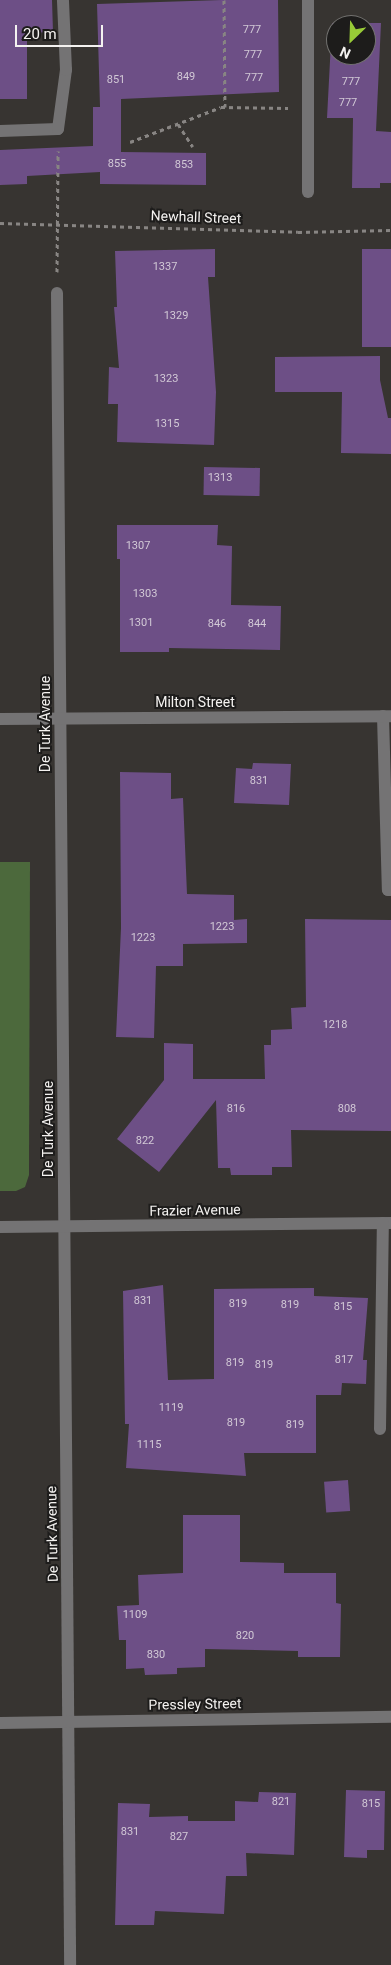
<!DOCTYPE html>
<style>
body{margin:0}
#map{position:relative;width:391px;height:1965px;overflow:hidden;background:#373431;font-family:Roboto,sans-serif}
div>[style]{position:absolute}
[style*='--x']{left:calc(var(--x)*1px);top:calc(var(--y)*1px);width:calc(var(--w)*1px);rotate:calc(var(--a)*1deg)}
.green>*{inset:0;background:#4c693c}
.building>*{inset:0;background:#6d4f86;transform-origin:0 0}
.path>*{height:3px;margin-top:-1.5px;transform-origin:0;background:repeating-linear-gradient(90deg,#888583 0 4px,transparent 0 8px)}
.minor>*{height:12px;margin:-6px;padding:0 6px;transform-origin:6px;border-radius:6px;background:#747374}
span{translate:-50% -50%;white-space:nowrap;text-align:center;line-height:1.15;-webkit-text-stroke:4px #1d1c1b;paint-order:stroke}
.number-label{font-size:11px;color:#d2c9d6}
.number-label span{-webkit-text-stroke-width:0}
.street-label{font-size:14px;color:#f4f2f0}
.north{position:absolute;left:326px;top:15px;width:50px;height:50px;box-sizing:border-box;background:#1d1c1b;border:1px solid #737270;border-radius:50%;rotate:204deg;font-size:14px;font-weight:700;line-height:20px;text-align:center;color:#f4f2f0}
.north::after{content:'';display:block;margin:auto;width:18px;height:22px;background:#98cb37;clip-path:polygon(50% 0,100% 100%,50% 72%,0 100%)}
.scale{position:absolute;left:15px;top:25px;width:88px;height:22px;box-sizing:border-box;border:2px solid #f4f2f0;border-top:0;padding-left:6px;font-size:15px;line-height:18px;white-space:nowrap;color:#f4f2f0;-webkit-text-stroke:4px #1d1c1b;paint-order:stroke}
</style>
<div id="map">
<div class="green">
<i style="clip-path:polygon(0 862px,30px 862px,29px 1175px,25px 1187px,16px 1191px,0 1191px)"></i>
</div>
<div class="building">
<i style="clip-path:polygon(0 0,52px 0,53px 32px,27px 33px,27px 99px,0 99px)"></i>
<i style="clip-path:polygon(222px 0,278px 0,279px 92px,121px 99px,121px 152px,206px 153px,206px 185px,100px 184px,100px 172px,27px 176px,27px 184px,0 185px,0 150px,93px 146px,93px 107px,100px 107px,97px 4px)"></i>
<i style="clip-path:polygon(evenodd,332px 23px,381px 23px,376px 131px,391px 132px,391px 183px,380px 183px,380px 188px,352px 188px,353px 118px,327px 118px,332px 23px,336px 25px,366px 25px,366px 55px,336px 55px,336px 25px)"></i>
<i style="clip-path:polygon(215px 249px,215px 277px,208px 277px,216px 392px,214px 445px,117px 442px,118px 404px,108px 404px,109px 367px,119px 368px,114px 307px,117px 307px,115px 251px)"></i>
<i style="left:362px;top:249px;width:29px;height:98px"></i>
<i style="clip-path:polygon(380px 356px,380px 380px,388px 418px,391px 418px,391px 454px,341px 453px,342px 392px,275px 392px,275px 357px)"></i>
<i style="left:204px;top:467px;width:56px;height:28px;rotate:1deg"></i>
<i style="clip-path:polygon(117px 525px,218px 525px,217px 545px,232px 546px,231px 605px,281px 606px,280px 650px,169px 648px,169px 652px,120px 652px,120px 559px,117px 559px)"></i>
<i style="clip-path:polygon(253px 763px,291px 764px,289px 805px,234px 803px,236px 768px,252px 769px)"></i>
<i style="clip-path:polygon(120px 772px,171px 773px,171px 799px,183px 798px,187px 894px,234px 895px,234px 920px,247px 919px,247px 943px,183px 944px,183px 966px,156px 966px,154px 1038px,116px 1037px,121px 928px)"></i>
<i style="clip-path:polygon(305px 919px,391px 920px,391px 1131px,291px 1130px,292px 1167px,272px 1167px,272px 1175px,231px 1175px,230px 1168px,218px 1168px,216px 1100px,159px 1172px,117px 1139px,164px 1080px,164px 1043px,193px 1044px,193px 1079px,265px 1079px,264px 1045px,271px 1045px,271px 1030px,292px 1029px,291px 1008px,306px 1007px)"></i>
<i style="clip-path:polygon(163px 1285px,168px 1380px,214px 1379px,214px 1289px,314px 1288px,314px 1296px,368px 1298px,363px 1360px,367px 1360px,366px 1384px,342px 1383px,341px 1395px,316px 1395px,316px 1453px,244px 1453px,246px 1476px,126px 1468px,129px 1424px,125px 1424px,123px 1291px)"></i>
<i style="left:348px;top:1480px;width:31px;height:24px;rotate:86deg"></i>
<i style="clip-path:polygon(183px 1515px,240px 1515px,240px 1562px,284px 1563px,284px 1573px,336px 1573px,336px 1603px,341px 1604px,340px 1657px,298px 1657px,298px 1651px,205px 1649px,205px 1667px,177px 1668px,177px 1674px,145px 1675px,144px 1668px,126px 1669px,126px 1640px,119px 1640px,117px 1606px,139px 1605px,138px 1575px,183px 1573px)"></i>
<i style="clip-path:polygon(346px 1790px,385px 1791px,384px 1850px,367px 1850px,367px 1858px,344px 1857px)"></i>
<i style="clip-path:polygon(259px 1792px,296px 1793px,294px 1855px,246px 1853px,247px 1876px,226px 1876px,224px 1914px,155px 1911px,154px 1925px,115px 1925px,118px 1803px,150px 1804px,149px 1817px,188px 1816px,188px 1821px,235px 1821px,235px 1801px,258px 1802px)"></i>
</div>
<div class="path">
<i style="--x:224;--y:0;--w:107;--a:89.5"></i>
<i style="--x:178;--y:124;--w:27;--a:57"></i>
<i style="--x:130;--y:142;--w:97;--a:-21"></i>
<i style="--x:221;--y:107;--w:67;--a:0.9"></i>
<i style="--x:0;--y:223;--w:298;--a:1.7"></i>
<i style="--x:298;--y:232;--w:93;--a:-1.2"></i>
<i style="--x:57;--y:272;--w:121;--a:-89.5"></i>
</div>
<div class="minor">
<i style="--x:0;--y:131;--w:58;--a:-2"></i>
<i style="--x:58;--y:129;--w:60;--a:-82.3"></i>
<i style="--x:66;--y:70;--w:70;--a:-92.5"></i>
<i style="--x:308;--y:192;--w:192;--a:-90"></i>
<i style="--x:57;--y:293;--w:1672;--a:89.55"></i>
<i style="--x:383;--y:716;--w:174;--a:88.4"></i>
<i style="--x:388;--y:890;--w:3;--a:0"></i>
<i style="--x:0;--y:719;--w:391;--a:-0.4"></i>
<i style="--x:0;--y:1227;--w:391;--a:-0.6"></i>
<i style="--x:380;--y:1429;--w:206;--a:-89.2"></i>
<i style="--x:0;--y:1723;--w:391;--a:-0.9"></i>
</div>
<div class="number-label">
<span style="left:252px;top:30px">777</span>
<span style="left:253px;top:55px">777</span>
<span style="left:186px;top:77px">849</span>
<span style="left:254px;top:78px">777</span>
<span style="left:116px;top:80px">851</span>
<span style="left:351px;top:82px">777</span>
<span style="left:348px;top:103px">777</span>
<span style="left:117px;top:164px">855</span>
<span style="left:184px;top:165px">853</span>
<span style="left:165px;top:267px">1337</span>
<span style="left:176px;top:316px">1329</span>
<span style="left:166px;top:379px">1323</span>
<span style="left:167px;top:424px">1315</span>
<span style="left:220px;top:478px">1313</span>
<span style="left:138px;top:546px">1307</span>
<span style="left:145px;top:594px">1303</span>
<span style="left:141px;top:623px">1301</span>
<span style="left:217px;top:624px">846</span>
<span style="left:257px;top:624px">844</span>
<span style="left:259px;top:781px">831</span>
<span style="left:222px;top:927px">1223</span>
<span style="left:143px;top:938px">1223</span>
<span style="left:335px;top:1025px">1218</span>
<span style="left:236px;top:1109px">816</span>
<span style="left:347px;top:1109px">808</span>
<span style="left:145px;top:1141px">822</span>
<span style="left:143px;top:1301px">831</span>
<span style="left:238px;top:1304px">819</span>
<span style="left:290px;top:1305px">819</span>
<span style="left:343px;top:1307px">815</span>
<span style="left:344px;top:1360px">817</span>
<span style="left:235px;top:1363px">819</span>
<span style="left:264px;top:1365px">819</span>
<span style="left:171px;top:1408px">1119</span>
<span style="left:236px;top:1423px">819</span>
<span style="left:295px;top:1425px">819</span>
<span style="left:149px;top:1445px">1115</span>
<span style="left:135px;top:1615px">1109</span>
<span style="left:245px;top:1636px">820</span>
<span style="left:156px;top:1655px">830</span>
<span style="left:281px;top:1802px">821</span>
<span style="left:371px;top:1804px">815</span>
<span style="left:130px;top:1832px">831</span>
<span style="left:179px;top:1837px">827</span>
</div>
<div class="street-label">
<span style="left:196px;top:217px;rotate:2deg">Newhall Street</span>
<span style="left:195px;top:702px">Milton Street</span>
<span style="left:45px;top:724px;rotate:-90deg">De Turk Avenue</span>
<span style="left:48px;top:1129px;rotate:-90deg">De Turk Avenue</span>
<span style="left:195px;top:1210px;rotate:-1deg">Frazier Avenue</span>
<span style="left:52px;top:1534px;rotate:-91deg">De Turk Avenue</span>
<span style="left:195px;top:1704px;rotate:-1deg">Pressley Street</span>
</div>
<div class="north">N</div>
<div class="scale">20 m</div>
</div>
